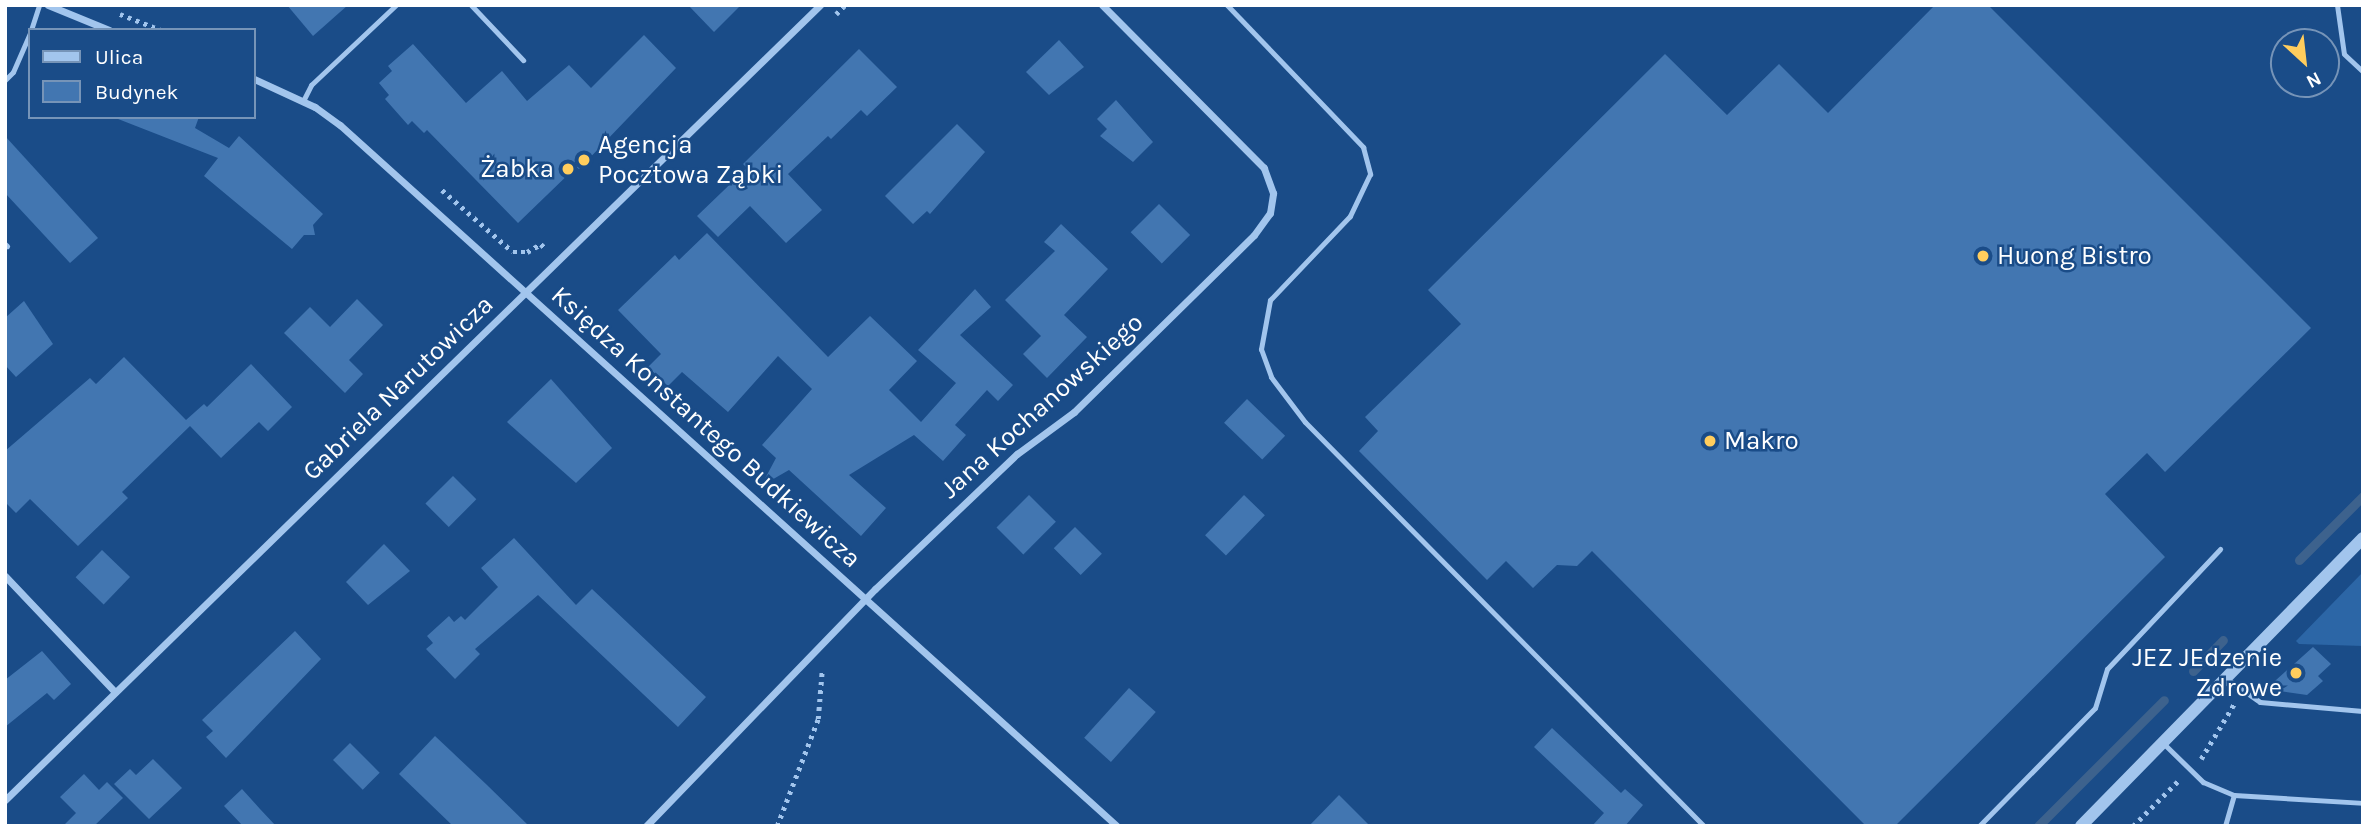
<!DOCTYPE html>
<meta charset="utf-8">
<style>
body{margin:0}
#map{position:relative;width:2368px;height:831px;overflow:hidden;background:#1a4c88;font-family:Karla,sans-serif}
div>[style]{position:absolute}
[style*='--x']{left:calc(var(--x)*1px);top:calc(var(--y)*1px);width:calc(var(--w)*1px);rotate:calc(var(--a)*1deg)}
.green>*{inset:0;background:#2c66a6}
.stream>*{height:9px;margin:-4.5px;padding:0 4.5px;transform-origin:4.5px;border-radius:4.5px;background:#3d628d}
.building>*{inset:0;background:#4276b1;transform-origin:0 0}
.path>*{height:4.5px;margin-top:-2.25px;transform-origin:0;background:repeating-linear-gradient(90deg,#a2c5ed 0 3.5px,transparent 0 8.5px)}
.service>*{height:5px;margin:-2.5px;padding:0 2.5px;transform-origin:2.5px;border-radius:2.5px;background:#a2c5ed}
.minor>*{height:7px;margin:-3.5px;padding:0 3.5px;transform-origin:3.5px;border-radius:3.5px;background:#a2c5ed}
.tertiary>*{height:12px;margin:-6px;padding:0 6px;transform-origin:6px;border-radius:6px;background:#a2c5ed}
.dots>*{width:19px;height:19px;translate:-50% -50%;box-sizing:border-box;border:4px solid #1a4c88;border-radius:50%}
span{translate:-50% -50%;white-space:nowrap;text-align:center;line-height:1.15;-webkit-text-stroke:5px #1a4c88;paint-order:stroke}
.poi-label{font-size:26px;color:#fff}
.left{translate:0 -50%;text-align:left}
.right{translate:-100% -50%;text-align:right}
.street-label{font-size:26px;color:#fff}
.frame{position:absolute;inset:0;border:7px solid #fff;pointer-events:none}
.legend{position:absolute;left:28px;top:28px;width:228px;height:91px;box-sizing:border-box;background:#1a4c88;border:2px solid #7694b8;margin:0;padding:9px 12px;list-style:none;font-size:21px;color:#fff}
.legend li{display:flex;align-items:center;gap:14px;height:35px}
.legend b{width:35px;border:2px solid #7694b8}
.north{position:absolute;left:2270px;top:28px;width:70px;height:70px;box-sizing:border-box;background:#1a4c88;border:2px solid #7694b8;border-radius:50%;rotate:153deg;font-size:19px;font-weight:700;line-height:28px;text-align:center;color:#fff}
.north::after{content:'';display:block;margin:auto;width:24px;height:32px;background:#ffcd5d;clip-path:polygon(50% 0,100% 100%,50% 72%,0 100%)}
</style>
<div id="map">
<div class="green">
<i style="clip-path:polygon(2363px 572px,2363px 646px,2299px 644px,2296px 641px)"></i>
</div>
<div class="stream">
<i style="--x:2299;--y:560;--w:91;--a:-45"></i>
<i style="--x:2193;--y:671;--w:43;--a:-45.9"></i>
<i style="--x:2038;--y:826;--w:178;--a:-45"></i>
</div>
<div class="building">
<i style="clip-path:polygon(287px 5px,348px 5px,313px 36px)"></i>
<i style="clip-path:polygon(688px 5px,741px 5px,714px 32px)"></i>
<i style="clip-path:polygon(1935px 5px,1988px 5px,2311px 328px,2165px 472px,2147px 453px,2105px 494px,2165px 557px,1895px 826px,1866px 826px,1592px 551px,1577px 566px,1557px 565px,1533px 588px,1506px 561px,1487px 580px,1359px 451px,1378px 431px,1365px 417px,1461px 324px,1428px 290px,1665px 54px,1727px 115px,1779px 64px,1828px 113px)"></i>
<i style="clip-path:polygon(644px 35px,676px 68px,579px 169px,576px 167px,518px 223px,427px 130px,424px 133px,412px 121px,408px 125px,385px 99px,389px 95px,379px 83px,392px 71px,388px 66px,413px 44px,466px 103px,502px 71px,527px 101px,569px 65px,591px 88px)"></i>
<i style="clip-path:polygon(1059px 40px,1084px 67px,1049px 95px,1026px 72px)"></i>
<i style="clip-path:polygon(859px 49px,897px 87px,867px 116px,861px 110px,831px 139px,828px 136px,788px 174px,822px 210px,786px 243px,750px 206px,718px 237px,697px 216px,747px 168px,743px 164px)"></i>
<i style="clip-path:polygon(1116px 100px,1153px 142px,1133px 162px,1100px 136px,1107px 129px,1097px 119px)"></i>
<i style="clip-path:polygon(113px 117px,199px 117px,195px 128px,229px 148px,239px 136px,323px 214px,313px 225px,315px 235px,304px 235px,292px 249px,204px 176px,218px 158px)"></i>
<i style="clip-path:polygon(957px 124px,985px 152px,930px 214px,927px 211px,913px 224px,885px 196px)"></i>
<i style="clip-path:polygon(5px 136px,98px 238px,70px 263px,5px 193px)"></i>
<i style="left:1159px;top:204px;width:44px;height:40px;rotate:45deg"></i>
<i style="clip-path:polygon(1061px 224px,1108px 269px,1064px 315px,1087px 337px,1047px 378px,1023px 354px,1041px 336px,1005px 300px,1055px 251px,1044px 242px)"></i>
<i style="clip-path:polygon(707px 233px,828px 357px,870px 316px,917px 361px,889px 390px,921px 422px,956px 383px,918px 350px,975px 289px,991px 307px,960px 335px,1013px 385px,998px 401px,987px 390px,955px 425px,966px 435px,943px 461px,914px 435px,849px 475px,886px 508px,861px 536px,789px 470px,761px 486px,776px 458px,762px 445px,812px 389px,778px 356px,728px 412px,682px 372px,668px 386px,648px 367px,661px 354px,618px 310px,675px 255px,679px 260px)"></i>
<i style="clip-path:polygon(357px 299px,383px 325px,349px 360px,363px 374px,345px 393px,284px 333px,310px 307px,330px 327px)"></i>
<i style="clip-path:polygon(24px 301px,53px 344px,16px 377px,5px 365px,5px 318px)"></i>
<i style="clip-path:polygon(124px 357px,186px 420px,204px 404px,207px 407px,251px 364px,292px 407px,268px 431px,259px 422px,221px 458px,190px 426px,122px 492px,128px 498px,78px 546px,30px 499px,16px 513px,5px 502px,5px 451px,90px 378px,96px 384px)"></i>
<i style="clip-path:polygon(551px 379px,612px 448px,576px 483px,507px 422px)"></i>
<i style="left:1247px;top:399px;width:53px;height:33px;rotate:44deg"></i>
<i style="left:453px;top:476px;width:33px;height:39px;rotate:45deg"></i>
<i style="left:1029px;top:495px;width:38px;height:46px;rotate:45deg"></i>
<i style="left:1244px;top:495px;width:29px;height:56px;rotate:44deg"></i>
<i style="left:1075px;top:527px;width:38px;height:30px;rotate:45deg"></i>
<i style="clip-path:polygon(514px 538px,576px 605px,592px 589px,706px 697px,678px 727px,538px 595px,475px 649px,480px 654px,455px 679px,426px 649px,433px 643px,427px 636px,449px 616px,454px 622px,461px 616px,465px 620px,498px 587px,481px 568px)"></i>
<i style="clip-path:polygon(384px 544px,410px 571px,368px 605px,346px 582px)"></i>
<i style="left:102px;top:550px;width:39px;height:38px;rotate:44deg"></i>
<i style="clip-path:polygon(295px 631px,321px 659px,226px 758px,206px 737px,213px 731px,202px 720px)"></i>
<i style="clip-path:polygon(2313px 647px,2331px 664px,2318px 676px,2323px 681px,2307px 695px,2266px 689px)"></i>
<i style="clip-path:polygon(42px 651px,71px 684px,54px 700px,47px 693px,5px 727px,5px 680px)"></i>
<i style="left:1129px;top:688px;width:36px;height:67px;rotate:42deg"></i>
<i style="clip-path:polygon(1552px 728px,1621px 793px,1625px 789px,1643px 805px,1625px 826px,1592px 826px,1604px 813px,1534px 747px)"></i>
<i style="clip-path:polygon(435px 736px,487px 785px,529px 826px,453px 826px,399px 774px)"></i>
<i style="left:350px;top:743px;width:42px;height:24px;rotate:45deg"></i>
<i style="clip-path:polygon(153px 759px,182px 788px,149px 819px,114px 784px,130px 769px,136px 775px)"></i>
<i style="clip-path:polygon(84px 774px,99px 790px,107px 782px,123px 798px,94px 826px,63px 826px,76px 813px,60px 797px)"></i>
<i style="clip-path:polygon(242px 789px,260px 809px,276px 826px,243px 826px,224px 806px)"></i>
<i style="clip-path:polygon(1339px 795px,1370px 826px,1309px 826px)"></i>
</div>
<div class="path">
<i style="--x:120;--y:14;--w:44;--a:21.3"></i>
<i style="--x:836;--y:14;--w:13;--a:-45"></i>
<i style="--x:442;--y:190;--w:94;--a:41.1"></i>
<i style="--x:513;--y:252;--w:14;--a:0"></i>
<i style="--x:527;--y:252;--w:16;--a:-30"></i>
<i style="--x:541;--y:244;--w:7;--a:45"></i>
<i style="--x:2201;--y:759;--w:64;--a:-59"></i>
<i style="--x:777;--y:826;--w:115;--a:-69"></i>
<i style="--x:818;--y:719;--w:49;--a:-85.3"></i>
<i style="--x:2133;--y:826;--w:65;--a:-45"></i>
</div>
<div class="service">
<i style="--x:471;--y:5;--w:76;--a:46.6"></i>
<i style="--x:1227;--y:5;--w:197;--a:46.2"></i>
<i style="--x:1363;--y:147;--w:28;--a:75"></i>
<i style="--x:1370;--y:174;--w:47;--a:115.5"></i>
<i style="--x:1350;--y:216;--w:116;--a:133.6"></i>
<i style="--x:1270;--y:300;--w:50;--a:100.4"></i>
<i style="--x:1261;--y:349;--w:30;--a:70"></i>
<i style="--x:1271;--y:377;--w:56;--a:52.9"></i>
<i style="--x:1305;--y:422;--w:568;--a:45.36"></i>
<i style="--x:2337;--y:5;--w:49;--a:81.9"></i>
<i style="--x:2344;--y:54;--w:26;--a:43"></i>
<i style="--x:31;--y:30;--w:26;--a:-72"></i>
<i style="--x:5;--y:80;--w:11;--a:-45"></i>
<i style="--x:13;--y:72;--w:43;--a:-66.4"></i>
<i style="--x:303;--y:101;--w:18;--a:-63"></i>
<i style="--x:311;--y:85;--w:117;--a:-43.3"></i>
<i style="--x:5;--y:244;--w:3;--a:45"></i>
<i style="--x:2227;--y:679;--w:40;--a:34.9"></i>
<i style="--x:2260;--y:702;--w:103;--a:5"></i>
<i style="--x:2163;--y:743;--w:56;--a:44.3"></i>
<i style="--x:2203;--y:782;--w:34;--a:23"></i>
<i style="--x:2234;--y:795;--w:129;--a:3.5"></i>
<i style="--x:1979;--y:826;--w:165;--a:-45.5"></i>
<i style="--x:2095;--y:708;--w:41;--a:-72.9"></i>
<i style="--x:2107;--y:669;--w:165;--a:-46.7"></i>
<i style="--x:2225;--y:826;--w:32;--a:-74"></i>
</div>
<div class="minor">
<i style="--x:48;--y:5;--w:66;--a:22.3"></i>
<i style="--x:254;--y:79;--w:67;--a:24.7"></i>
<i style="--x:315;--y:107;--w:31;--a:36"></i>
<i style="--x:340;--y:125;--w:1046;--a:42.06"></i>
<i style="--x:5;--y:576;--w:160;--a:46.5"></i>
<i style="--x:5;--y:800;--w:1139;--a:-44.29"></i>
<i style="--x:646;--y:826;--w:330;--a:-46"></i>
<i style="--x:875;--y:589;--w:196;--a:-43.6"></i>
<i style="--x:1017;--y:454;--w:71;--a:-36.4"></i>
<i style="--x:1074;--y:412;--w:252;--a:-44.5"></i>
<i style="--x:1254;--y:235;--w:27;--a:-54"></i>
<i style="--x:1270;--y:213;--w:20;--a:-81"></i>
<i style="--x:1273;--y:193;--w:27;--a:-110"></i>
<i style="--x:1264;--y:168;--w:230;--a:-134.8"></i>
</div>
<div class="tertiary">
<i style="--x:2081;--y:826;--w:403;--a:-45.6"></i>
</div>
<div class="dots">
<i style="left:584px;top:160px;background:#ffcd5d"></i>
<i style="left:568px;top:169px;background:#ffcd5d"></i>
<i style="left:1983px;top:256px;background:#ffcd5d"></i>
<i style="left:1710px;top:441px;background:#ffcd5d"></i>
<i style="left:2296px;top:673px;background:#ffcd5d"></i>
</div>
<div class="poi-label">
<span class="left" style="left:598px;top:160px">Agencja<br>Pocztowa Ząbki</span>
<span class="right" style="left:554px;top:169px">Żabka</span>
<span class="left" style="left:1997px;top:256px">Huong Bistro</span>
<span class="left" style="left:1724px;top:441px">Makro</span>
<span class="right" style="left:2282px;top:673px">JEZ JEdzenie<br>Zdrowe</span>
</div>
<div class="street-label">
<span style="left:398px;top:388px;rotate:-44deg">Gabriela Narutowicza</span>
<span style="left:1042px;top:406px;rotate:-42deg">Jana Kochanowskiego</span>
<span style="left:706px;top:427px;rotate:42deg">Księdza Konstantego Budkiewicza</span>
</div>
<div class="frame"></div>
<ul class="legend">
<li><b style="height:9px;background:#a2c5ed"></b>Ulica</li>
<li><b style="height:19px;background:#4276b1"></b>Budynek</li>
</ul>
<div class="north">N</div>
</div>
